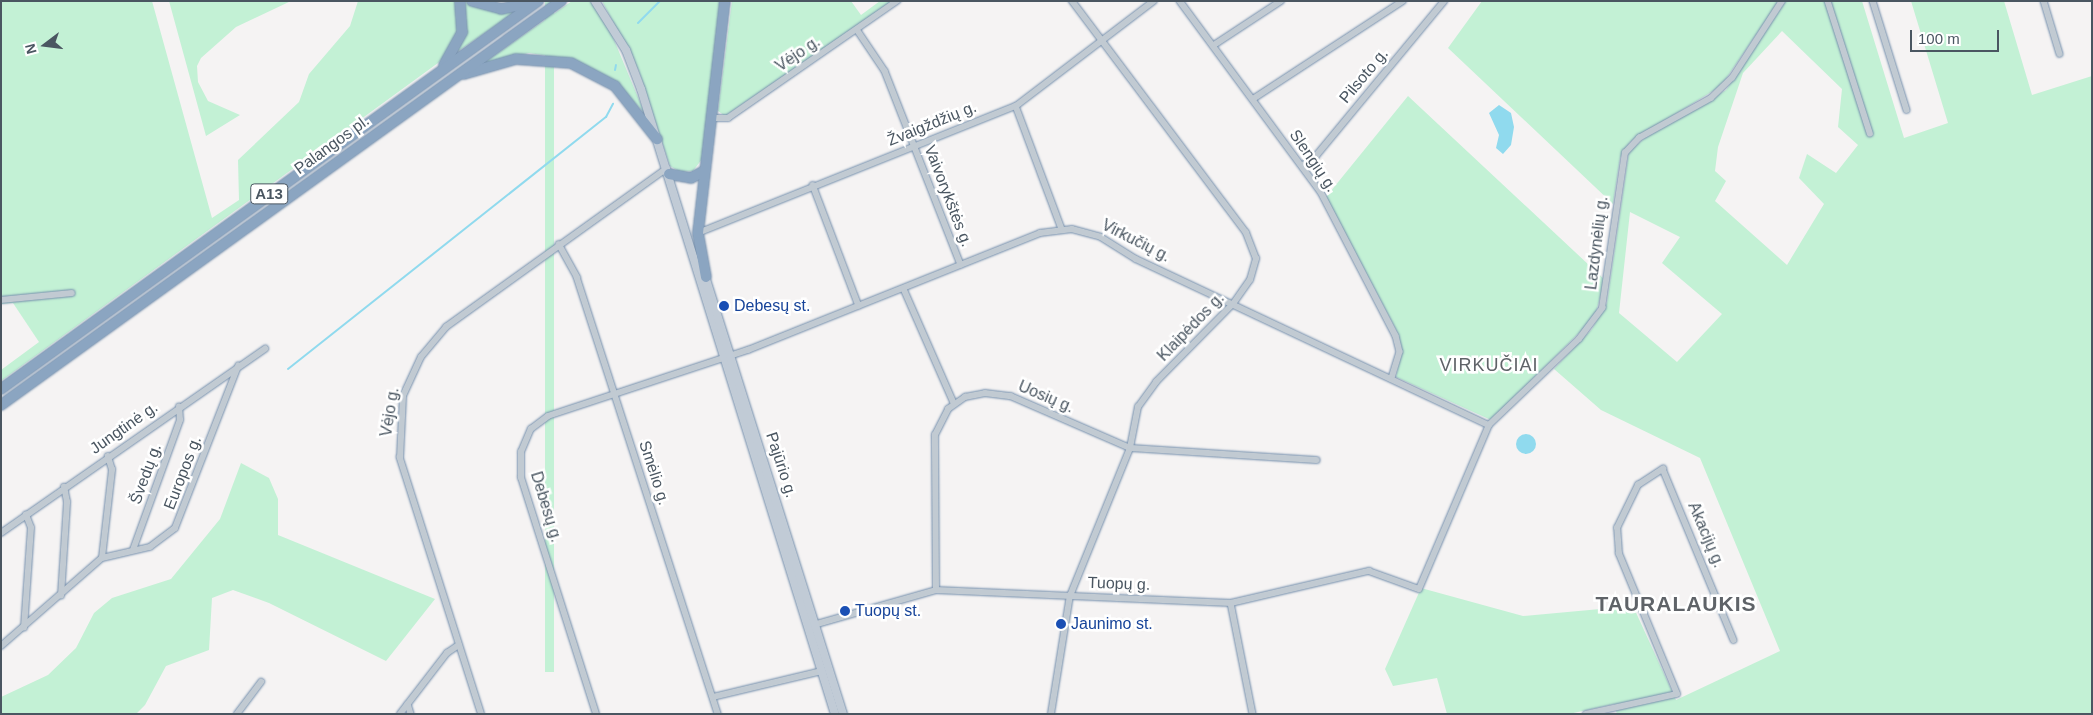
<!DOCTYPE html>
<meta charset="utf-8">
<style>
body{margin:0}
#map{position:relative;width:2093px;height:715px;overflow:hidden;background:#f5f3f3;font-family:Helvetica,sans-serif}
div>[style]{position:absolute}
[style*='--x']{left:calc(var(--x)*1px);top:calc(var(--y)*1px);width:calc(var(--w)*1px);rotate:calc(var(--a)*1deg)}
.green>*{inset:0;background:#c3f1d5;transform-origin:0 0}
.water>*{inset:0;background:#90daee}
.round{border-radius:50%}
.stream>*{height:2px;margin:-1px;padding:0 1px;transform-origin:1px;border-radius:1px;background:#90daee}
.roads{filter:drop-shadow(0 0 1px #7690ad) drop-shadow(0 0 1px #7690ad)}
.street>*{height:5.5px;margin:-2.75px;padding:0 2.75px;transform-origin:2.75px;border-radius:2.75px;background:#c1cad2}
.secondary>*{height:8px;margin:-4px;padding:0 4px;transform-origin:4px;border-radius:4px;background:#c1cbd6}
.highway>*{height:10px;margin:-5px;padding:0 5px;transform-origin:5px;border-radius:5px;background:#8ba5c1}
.dots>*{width:14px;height:14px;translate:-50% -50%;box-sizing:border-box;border:2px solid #fff;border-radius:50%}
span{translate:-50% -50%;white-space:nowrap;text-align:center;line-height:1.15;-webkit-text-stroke:5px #fff;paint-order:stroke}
.shield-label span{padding:1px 4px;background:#fff;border:1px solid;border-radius:4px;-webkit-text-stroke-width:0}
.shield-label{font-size:15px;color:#4a5661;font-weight:700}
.street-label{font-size:16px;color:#4a5661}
.transit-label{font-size:16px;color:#164399}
.left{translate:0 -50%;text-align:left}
.neighbourhood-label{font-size:18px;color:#5f6368;letter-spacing:1px}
.district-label{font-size:21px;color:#5f6368;font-weight:700;letter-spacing:1px}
.frame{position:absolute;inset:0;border:2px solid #4a5661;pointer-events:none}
.north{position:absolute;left:20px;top:20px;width:50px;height:50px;-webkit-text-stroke:4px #fff;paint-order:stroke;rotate:255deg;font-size:14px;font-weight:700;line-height:20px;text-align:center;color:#4a5661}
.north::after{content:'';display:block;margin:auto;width:18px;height:22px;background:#4a5661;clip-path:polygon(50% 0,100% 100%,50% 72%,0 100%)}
.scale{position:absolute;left:1910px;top:30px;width:89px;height:22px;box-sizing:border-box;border:2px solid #4a5661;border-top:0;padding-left:6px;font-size:15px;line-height:18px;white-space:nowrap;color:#4a5661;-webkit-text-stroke:4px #fff;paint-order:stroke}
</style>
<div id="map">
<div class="green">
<i style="clip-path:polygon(1px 1px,152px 1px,212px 218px,239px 200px,238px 160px,299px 102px,309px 74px,350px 26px,358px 1px,458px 1px,460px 28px,446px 55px,438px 63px,1px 381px,1px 370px,39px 342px,13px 303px,1px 304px)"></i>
<i style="clip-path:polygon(169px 1px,291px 1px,236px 27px,201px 58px,197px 66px,198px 82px,208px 101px,240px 115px,206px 136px)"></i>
<i style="clip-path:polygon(463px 1px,491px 11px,517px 11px,457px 52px,465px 30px)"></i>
<i style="left:545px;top:1px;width:9px;height:671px"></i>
<i style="clip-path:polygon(572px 1px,590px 1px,609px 28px,645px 114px,618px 84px,575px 60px,529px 53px,484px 63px)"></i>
<i style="clip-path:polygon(602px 1px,721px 1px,702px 159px,693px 171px,680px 172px,670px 166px,639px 71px)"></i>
<i style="clip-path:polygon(732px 1px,851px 1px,861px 15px,880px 1px,893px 1px,725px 116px,718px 111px)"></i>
<i style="clip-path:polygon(1482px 1px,1779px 1px,1721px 86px,1630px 142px,1620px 158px,1613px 204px,1448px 48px)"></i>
<i style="clip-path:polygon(evenodd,1786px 1px,1862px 1px,1904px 138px,1948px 123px,1911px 1px,2004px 1px,2032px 95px,2092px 76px,2092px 714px,1617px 714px,1614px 704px,1569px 714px,1447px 714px,1437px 678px,1393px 686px,1385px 669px,1421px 588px,1523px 616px,1633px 606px,1676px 700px,1780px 651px,1700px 458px,1601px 410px,1554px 369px,1592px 329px,1607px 303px,1629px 152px,1646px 137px,1726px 90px,1786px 1px,1782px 31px,1842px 89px,1838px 127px,1858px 145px,1836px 173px,1807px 154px,1799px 178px,1824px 204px,1787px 265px,1715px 201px,1726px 181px,1715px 171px,1718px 147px,1743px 73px,1782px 31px,1786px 1px,1630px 212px,1680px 237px,1662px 263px,1722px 314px,1677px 362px,1619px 313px,1630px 212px)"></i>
<i style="clip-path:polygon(1408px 96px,1605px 280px,1596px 312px,1586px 326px,1491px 420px,1396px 377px,1402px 351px,1398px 333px,1326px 197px)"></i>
<i style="clip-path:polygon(241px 463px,269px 478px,278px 499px,278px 535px,435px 599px,386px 661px,269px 603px,233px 590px,212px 598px,209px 650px,166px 666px,145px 705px,136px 714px,1px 714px,1px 697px,48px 675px,76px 648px,94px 613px,112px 598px,171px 579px,220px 519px)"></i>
</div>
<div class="water">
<i style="clip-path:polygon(1499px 105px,1511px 113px,1514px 127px,1511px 145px,1503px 154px,1496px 148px,1499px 135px,1489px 113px)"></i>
<i class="round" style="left:1516px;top:434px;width:20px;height:20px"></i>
</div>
<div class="stream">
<i style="--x:638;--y:23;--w:31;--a:-45"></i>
<i style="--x:615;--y:70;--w:5;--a:-79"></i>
<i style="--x:288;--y:369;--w:406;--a:-38.4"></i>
<i style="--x:606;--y:117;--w:15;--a:-62"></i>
</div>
<div class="roads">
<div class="street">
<i style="--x:1180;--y:1;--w:237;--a:53.6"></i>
<i style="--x:1321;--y:192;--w:162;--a:62.5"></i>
<i style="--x:1396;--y:336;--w:16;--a:76"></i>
<i style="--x:1400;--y:352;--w:28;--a:107"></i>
<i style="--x:1828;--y:1;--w:139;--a:72.3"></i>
<i style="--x:1873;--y:1;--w:114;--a:72.7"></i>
<i style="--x:2044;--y:1;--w:55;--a:73.2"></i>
<i style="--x:858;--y:31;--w:48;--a:56"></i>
<i style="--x:885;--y:71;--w:208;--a:68.6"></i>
<i style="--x:1214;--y:45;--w:80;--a:-33.3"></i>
<i style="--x:1253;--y:99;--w:179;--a:-33.2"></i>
<i style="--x:1016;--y:106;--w:131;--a:69.5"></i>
<i style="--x:711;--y:118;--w:17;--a:0"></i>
<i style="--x:728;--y:118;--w:206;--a:-34.7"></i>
<i style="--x:1303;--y:165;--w:16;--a:-35"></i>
<i style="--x:1316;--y:156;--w:201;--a:-50.4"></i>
<i style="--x:813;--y:185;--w:129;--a:69.2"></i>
<i style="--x:698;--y:233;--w:342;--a:-21.8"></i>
<i style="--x:1016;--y:106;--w:173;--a:-37.3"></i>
<i style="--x:559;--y:244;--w:38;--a:61"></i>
<i style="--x:577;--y:277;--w:459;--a:72.1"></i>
<i style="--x:904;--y:289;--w:124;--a:66.3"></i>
<i style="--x:1;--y:300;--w:71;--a:-5.6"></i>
<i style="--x:1;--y:533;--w:322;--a:-34.9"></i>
<i style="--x:133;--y:550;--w:138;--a:-70.1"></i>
<i style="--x:180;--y:420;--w:13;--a:-94"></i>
<i style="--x:102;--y:558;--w:89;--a:-83.5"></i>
<i style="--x:112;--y:470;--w:14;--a:-107"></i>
<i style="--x:936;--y:590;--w:155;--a:-90.4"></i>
<i style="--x:935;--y:435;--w:29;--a:-63"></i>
<i style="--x:948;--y:409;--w:21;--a:-35"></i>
<i style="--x:965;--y:397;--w:20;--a:-11"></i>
<i style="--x:985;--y:393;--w:26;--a:7"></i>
<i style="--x:1011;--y:396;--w:130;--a:23.6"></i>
<i style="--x:1130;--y:448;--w:187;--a:3.7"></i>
<i style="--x:61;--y:596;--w:94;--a:-86.3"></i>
<i style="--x:67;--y:502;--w:15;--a:-101"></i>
<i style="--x:1231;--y:603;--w:113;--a:78.8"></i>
<i style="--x:817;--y:624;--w:124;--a:-15.9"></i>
<i style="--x:936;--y:590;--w:295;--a:2.5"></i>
<i style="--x:1231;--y:603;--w:142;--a:-13.1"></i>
<i style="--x:1369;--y:571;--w:53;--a:19.8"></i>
<i style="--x:1419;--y:589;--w:178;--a:-66.9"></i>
<i style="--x:1489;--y:425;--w:124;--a:-43.7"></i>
<i style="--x:1579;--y:339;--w:39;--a:-53"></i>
<i style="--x:1602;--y:308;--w:157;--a:-81.6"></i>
<i style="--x:1625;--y:153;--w:21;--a:-47"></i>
<i style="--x:1639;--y:138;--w:82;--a:-29.1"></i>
<i style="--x:1711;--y:98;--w:29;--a:-44"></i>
<i style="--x:1732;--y:78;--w:92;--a:-57"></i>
<i style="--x:24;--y:628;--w:100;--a:-86"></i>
<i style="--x:31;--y:528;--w:14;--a:-111"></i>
<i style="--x:1;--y:646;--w:134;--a:-41.1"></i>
<i style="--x:102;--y:558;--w:49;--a:-12.9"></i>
<i style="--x:150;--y:547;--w:31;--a:-37"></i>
<i style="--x:175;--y:528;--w:174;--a:-68.7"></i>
<i style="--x:713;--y:697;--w:112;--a:-13.4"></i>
<i style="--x:408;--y:704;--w:10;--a:73"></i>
<i style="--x:237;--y:714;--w:40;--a:-53"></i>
<i style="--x:400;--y:714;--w:77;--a:-52.4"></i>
<i style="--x:447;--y:653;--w:14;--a:-34"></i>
<i style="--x:481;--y:714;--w:269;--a:-107.6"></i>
<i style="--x:400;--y:458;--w:62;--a:-87.2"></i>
<i style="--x:403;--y:396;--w:43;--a:-65.2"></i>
<i style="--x:421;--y:357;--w:39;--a:-50"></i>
<i style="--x:446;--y:327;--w:272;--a:-35.7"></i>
<i style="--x:596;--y:714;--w:248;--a:-107.6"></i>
<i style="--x:521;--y:478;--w:26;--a:-90"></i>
<i style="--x:521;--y:452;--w:25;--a:-67"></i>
<i style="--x:531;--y:429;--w:21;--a:-37"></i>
<i style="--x:548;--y:416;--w:211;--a:-18.3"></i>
<i style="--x:748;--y:350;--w:315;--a:-21.8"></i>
<i style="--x:1040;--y:233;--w:32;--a:-7"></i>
<i style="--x:1072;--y:229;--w:30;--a:15"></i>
<i style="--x:1101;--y:237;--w:41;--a:32.2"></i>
<i style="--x:1136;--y:259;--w:390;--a:25.2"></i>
<i style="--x:1051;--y:714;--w:120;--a:-80.9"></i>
<i style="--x:1070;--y:596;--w:160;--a:-67.9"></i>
<i style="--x:1130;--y:448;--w:42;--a:-79"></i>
<i style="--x:1138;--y:407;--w:31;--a:-54"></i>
<i style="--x:1156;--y:382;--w:110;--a:-45.4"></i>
<i style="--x:1233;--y:304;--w:29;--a:-55"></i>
<i style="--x:1250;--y:280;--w:22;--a:-74"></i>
<i style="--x:1256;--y:259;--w:28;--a:-111"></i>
<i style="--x:1246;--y:233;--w:290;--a:-126.9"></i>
<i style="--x:1586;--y:714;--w:93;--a:-12.4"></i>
<i style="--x:1677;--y:694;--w:152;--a:-112.5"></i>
<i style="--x:1619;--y:554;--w:26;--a:-94"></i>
<i style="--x:1617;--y:528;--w:48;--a:-64"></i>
<i style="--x:1638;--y:485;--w:30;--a:-33"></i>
<i style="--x:1663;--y:469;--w:185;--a:67.5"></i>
</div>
<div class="secondary">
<i style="--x:595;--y:1;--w:58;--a:57.7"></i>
<i style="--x:626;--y:50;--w:42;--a:69"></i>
<i style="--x:641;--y:89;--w:654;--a:72.76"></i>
<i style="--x:704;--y:273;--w:462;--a:72.5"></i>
</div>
<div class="highway">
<i style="--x:472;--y:1;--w:30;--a:15"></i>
<i style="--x:501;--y:9;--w:33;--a:-12"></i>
<i style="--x:444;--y:65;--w:38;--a:-61"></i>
<i style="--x:462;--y:32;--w:31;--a:-94"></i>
<i style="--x:464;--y:74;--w:54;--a:-16.1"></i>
<i style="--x:516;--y:59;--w:55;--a:4.2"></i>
<i style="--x:571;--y:63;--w:50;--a:27.6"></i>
<i style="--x:615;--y:86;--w:68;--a:51.6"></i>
<i style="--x:669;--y:174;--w:22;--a:10"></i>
<i style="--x:691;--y:178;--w:15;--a:-28"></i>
<i style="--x:706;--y:277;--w:45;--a:-100.3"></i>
<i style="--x:698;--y:233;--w:234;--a:-83.4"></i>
<i style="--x:1;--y:389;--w:663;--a:-35.85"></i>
<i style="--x:1;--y:405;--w:691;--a:-35.81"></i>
</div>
</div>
<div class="dots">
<i style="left:724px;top:306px;background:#1a4fb4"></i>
<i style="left:845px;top:611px;background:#1a4fb4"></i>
<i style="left:1061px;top:624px;background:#1a4fb4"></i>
</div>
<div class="shield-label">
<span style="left:269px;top:194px">A13</span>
</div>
<div class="street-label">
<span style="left:798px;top:54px;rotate:-34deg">Vėjo g.</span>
<span style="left:1364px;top:76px;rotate:-50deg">Pilsoto g.</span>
<span style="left:932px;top:124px;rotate:-22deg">Žvaigždžių g.</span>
<span style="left:332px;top:145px;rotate:-36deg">Palangos pl.</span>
<span style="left:1313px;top:161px;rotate:56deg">Slengių g.</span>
<span style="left:948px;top:196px;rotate:69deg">Vaivorykštės g.</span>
<span style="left:1136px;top:241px;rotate:27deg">Virkučių g.</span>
<span style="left:1597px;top:243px;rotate:-83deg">Lazdynėlių g.</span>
<span style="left:1191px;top:327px;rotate:-46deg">Klaipėdos g.</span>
<span style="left:1046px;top:397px;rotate:23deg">Uosių g.</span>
<span style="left:390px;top:412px;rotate:-81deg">Vėjo g.</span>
<span style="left:124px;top:428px;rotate:-35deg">Jungtinė g.</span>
<span style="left:781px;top:465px;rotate:72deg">Pajūrio g.</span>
<span style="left:183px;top:473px;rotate:-69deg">Europos g.</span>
<span style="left:654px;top:473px;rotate:72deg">Smėlio g.</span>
<span style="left:146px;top:474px;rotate:-70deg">Švedų g.</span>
<span style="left:546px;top:507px;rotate:73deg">Debesų g.</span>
<span style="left:1706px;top:535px;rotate:67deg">Akacijų g.</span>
<span style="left:1119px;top:584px;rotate:2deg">Tuopų g.</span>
</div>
<div class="transit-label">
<span class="left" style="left:734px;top:306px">Debesų st.</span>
<span class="left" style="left:855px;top:611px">Tuopų st.</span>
<span class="left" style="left:1071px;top:624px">Jaunimo st.</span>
</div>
<div class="neighbourhood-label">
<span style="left:1489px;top:365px">VIRKUČIAI</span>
</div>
<div class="district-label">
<span style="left:1676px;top:604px">TAURALAUKIS</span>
</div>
<div class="frame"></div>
<div class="north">N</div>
<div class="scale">100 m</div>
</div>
